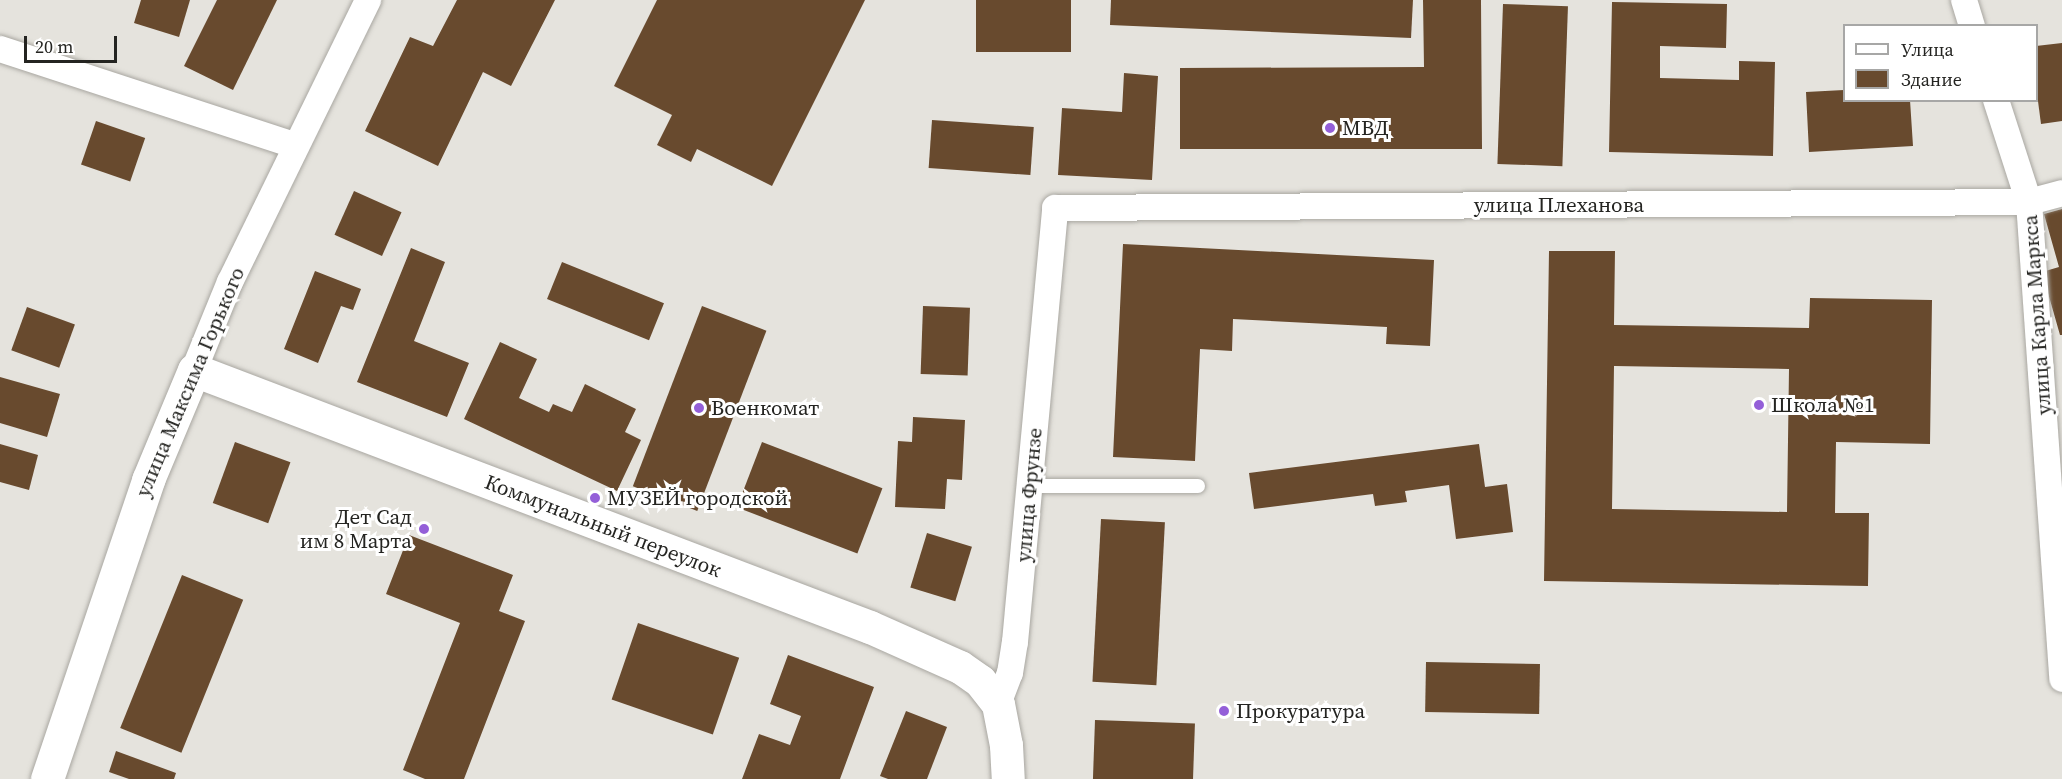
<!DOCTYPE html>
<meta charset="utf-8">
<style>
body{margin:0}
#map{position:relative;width:2062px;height:779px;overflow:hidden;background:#e5e3dd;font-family:"Source Serif 4",serif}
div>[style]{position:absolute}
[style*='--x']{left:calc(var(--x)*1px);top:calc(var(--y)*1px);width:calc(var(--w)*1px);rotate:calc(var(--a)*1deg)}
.building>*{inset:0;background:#684a2e;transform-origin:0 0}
.roads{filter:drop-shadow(0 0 2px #a9a7a1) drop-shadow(0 0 2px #a9a7a1)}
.lane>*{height:14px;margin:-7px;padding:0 7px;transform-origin:7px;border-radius:7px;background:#fff}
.street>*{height:26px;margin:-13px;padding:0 13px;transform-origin:13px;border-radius:13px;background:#fff}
.secondary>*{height:33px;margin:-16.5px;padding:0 16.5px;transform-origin:16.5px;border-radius:16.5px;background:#fff}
.dots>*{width:16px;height:16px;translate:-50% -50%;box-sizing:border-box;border:3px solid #fff;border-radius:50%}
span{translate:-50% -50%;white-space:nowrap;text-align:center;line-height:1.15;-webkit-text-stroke:6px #fff;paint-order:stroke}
.poi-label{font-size:21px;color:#242421}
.left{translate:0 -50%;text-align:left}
.right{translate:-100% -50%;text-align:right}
.street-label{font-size:21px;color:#242421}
.legend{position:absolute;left:1843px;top:24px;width:195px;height:78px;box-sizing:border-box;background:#fff;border:2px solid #a7a7a6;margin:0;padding:8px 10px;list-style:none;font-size:18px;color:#242421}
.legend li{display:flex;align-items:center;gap:12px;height:30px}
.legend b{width:30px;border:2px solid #a7a7a6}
.scale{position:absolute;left:24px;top:36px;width:93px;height:27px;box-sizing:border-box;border:3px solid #242421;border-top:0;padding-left:8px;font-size:18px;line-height:21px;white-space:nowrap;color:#242421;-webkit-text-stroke:4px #fff;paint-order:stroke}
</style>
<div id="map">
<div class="building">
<i style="clip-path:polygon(141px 0,190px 0,179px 37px,134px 23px)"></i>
<i style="clip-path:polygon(217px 0,277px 0,233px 90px,184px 66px)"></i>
<i style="clip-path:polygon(457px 0,555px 0,511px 86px,483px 72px,438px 166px,365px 131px,410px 37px,433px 46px)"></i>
<i style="clip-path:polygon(657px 0,865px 0,772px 186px,697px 149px,691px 162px,657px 145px,672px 115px,614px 86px)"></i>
<i style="left:976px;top:0;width:95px;height:52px"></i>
<i style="clip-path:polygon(1111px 0,1413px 0,1411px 38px,1110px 25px)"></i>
<i style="clip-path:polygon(1423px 0,1481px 0,1482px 149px,1180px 149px,1180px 68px,1424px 67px)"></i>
<i style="clip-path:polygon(1612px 2px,1727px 4px,1726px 48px,1660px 46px,1660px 78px,1739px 80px,1739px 61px,1775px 62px,1773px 156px,1609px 152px)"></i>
<i style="left:1503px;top:4px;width:65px;height:160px;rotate:2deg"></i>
<i style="clip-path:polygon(2062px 43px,2062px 121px,2041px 124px,2036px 86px,2036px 46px)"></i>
<i style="clip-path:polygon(1124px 73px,1158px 76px,1152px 180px,1058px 175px,1062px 108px,1122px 112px)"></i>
<i style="clip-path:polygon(1844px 90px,1844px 100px,1910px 100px,1913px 146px,1809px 152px,1806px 92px)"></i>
<i style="left:932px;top:120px;width:102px;height:48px;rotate:4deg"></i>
<i style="left:96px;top:121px;width:52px;height:46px;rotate:19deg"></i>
<i style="left:354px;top:191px;width:52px;height:48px;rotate:24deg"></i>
<i style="clip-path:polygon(2062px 209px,2062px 335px,2060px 335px,2042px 272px,2059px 267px,2044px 214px)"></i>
<i style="clip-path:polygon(1123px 244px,1434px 260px,1430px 346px,1386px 344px,1387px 327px,1233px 319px,1232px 351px,1200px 349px,1195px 461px,1113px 457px)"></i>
<i style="clip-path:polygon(411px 248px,445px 262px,414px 341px,469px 363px,447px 417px,357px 382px)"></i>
<i style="clip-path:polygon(evenodd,1549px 251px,1615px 251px,1614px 325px,1809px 328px,1810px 298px,1932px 300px,1930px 444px,1836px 442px,1835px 513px,1869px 513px,1868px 586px,1544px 581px,1549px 251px,1614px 366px,1789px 369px,1787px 512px,1612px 509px,1614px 366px)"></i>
<i style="left:562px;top:262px;width:110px;height:40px;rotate:22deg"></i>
<i style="clip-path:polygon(315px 271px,361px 289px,353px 310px,341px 306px,318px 363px,284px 349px)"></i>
<i style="left:702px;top:306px;width:69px;height:193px;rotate:21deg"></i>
<i style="left:923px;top:306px;width:47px;height:68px;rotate:2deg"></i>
<i style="left:27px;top:307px;width:51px;height:46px;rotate:20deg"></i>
<i style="clip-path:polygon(500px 342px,537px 359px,519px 398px,549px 412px,553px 404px,572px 412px,585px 384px,636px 409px,625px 432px,641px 440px,617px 491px,464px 419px)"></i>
<i style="clip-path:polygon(0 377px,60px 394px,47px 437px,0 423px)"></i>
<i style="clip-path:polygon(913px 417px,965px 420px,962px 480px,947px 479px,945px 509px,895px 507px,898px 441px,912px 442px)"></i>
<i style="left:235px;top:442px;width:59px;height:65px;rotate:20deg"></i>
<i style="left:762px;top:442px;width:129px;height:70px;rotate:21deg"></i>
<i style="clip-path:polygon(0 444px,38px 455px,29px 490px,0 482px)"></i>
<i style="clip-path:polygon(1479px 444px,1485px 487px,1507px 484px,1513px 532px,1456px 539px,1449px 485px,1405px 491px,1407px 502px,1375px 506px,1373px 494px,1254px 509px,1249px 473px)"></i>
<i style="left:1101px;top:519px;width:64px;height:163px;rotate:3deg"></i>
<i style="left:927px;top:533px;width:47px;height:57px;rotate:17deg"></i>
<i style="clip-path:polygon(409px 535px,513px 575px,499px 611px,525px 621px,464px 779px,425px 779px,403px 770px,460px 623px,386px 594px)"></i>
<i style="left:182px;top:575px;width:66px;height:165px;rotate:22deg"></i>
<i style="left:638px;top:623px;width:107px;height:81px;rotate:19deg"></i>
<i style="clip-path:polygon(788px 655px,874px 687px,840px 779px,742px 779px,759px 734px,790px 745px,801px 716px,770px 704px)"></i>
<i style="left:1426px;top:662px;width:114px;height:50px;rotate:1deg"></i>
<i style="clip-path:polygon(906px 711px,947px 727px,927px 779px,888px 779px,880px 776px)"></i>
<i style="left:1095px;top:720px;width:100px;height:59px;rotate:2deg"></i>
<i style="clip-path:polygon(116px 751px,176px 773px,174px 779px,129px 779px,109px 772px)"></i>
</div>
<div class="roads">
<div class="lane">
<i style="--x:1030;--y:486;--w:168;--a:0"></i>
</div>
<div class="street">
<i style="--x:1964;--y:0;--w:27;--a:73"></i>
<i style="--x:0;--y:49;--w:311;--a:18.1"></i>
<i style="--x:1996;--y:100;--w:107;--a:72.1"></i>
<i style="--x:2029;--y:202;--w:478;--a:86"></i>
<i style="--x:194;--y:370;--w:95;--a:-67.8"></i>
<i style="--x:230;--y:282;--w:314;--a:-63.9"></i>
<i style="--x:998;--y:704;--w:33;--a:-69"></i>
<i style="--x:1010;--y:673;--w:31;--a:-81"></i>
<i style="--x:1015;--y:642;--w:436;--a:-84.7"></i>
<i style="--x:1055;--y:208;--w:974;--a:-0.35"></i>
<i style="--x:2029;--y:202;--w:34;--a:-15"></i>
</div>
<div class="secondary">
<i style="--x:47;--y:779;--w:316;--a:-71.3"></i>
<i style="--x:148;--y:480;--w:119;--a:-67.3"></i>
<i style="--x:194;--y:370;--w:723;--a:20.82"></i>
<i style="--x:870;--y:627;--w:98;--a:24"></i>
<i style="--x:960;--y:667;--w:24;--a:35"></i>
<i style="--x:980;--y:681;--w:29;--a:52"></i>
<i style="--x:998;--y:704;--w:42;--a:79"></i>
<i style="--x:1006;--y:745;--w:34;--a:87"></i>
</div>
</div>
<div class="dots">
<i style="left:1330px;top:128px;background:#945fd8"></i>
<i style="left:1759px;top:405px;background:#945fd8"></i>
<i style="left:699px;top:408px;background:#945fd8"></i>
<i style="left:595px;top:498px;background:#945fd8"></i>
<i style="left:424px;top:529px;background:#945fd8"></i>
<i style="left:1224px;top:711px;background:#945fd8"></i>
</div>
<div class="poi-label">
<span class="left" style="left:1342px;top:128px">МВД</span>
<span class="left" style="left:1771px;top:405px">Школа №1</span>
<span class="left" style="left:711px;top:408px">Военкомат</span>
<span class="left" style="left:607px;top:498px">МУЗЕЙ городской</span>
<span class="right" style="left:412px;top:529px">Дет Сад<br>им 8 Марта</span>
<span class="left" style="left:1236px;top:711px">Прокуратура</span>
</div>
<div class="street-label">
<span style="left:1559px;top:205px">улица Плеханова</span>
<span style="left:2037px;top:315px;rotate:-94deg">улица Карла Маркса</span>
<span style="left:190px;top:382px;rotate:-67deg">улица Максима Горького</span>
<span style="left:1029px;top:495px;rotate:-85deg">улица Фрунзе</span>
<span style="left:603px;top:526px;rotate:21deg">Коммунальный переулок</span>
</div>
<ul class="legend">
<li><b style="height:8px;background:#fff"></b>Улица</li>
<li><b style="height:16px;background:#684a2e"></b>Здание</li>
</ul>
<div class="scale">20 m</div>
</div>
